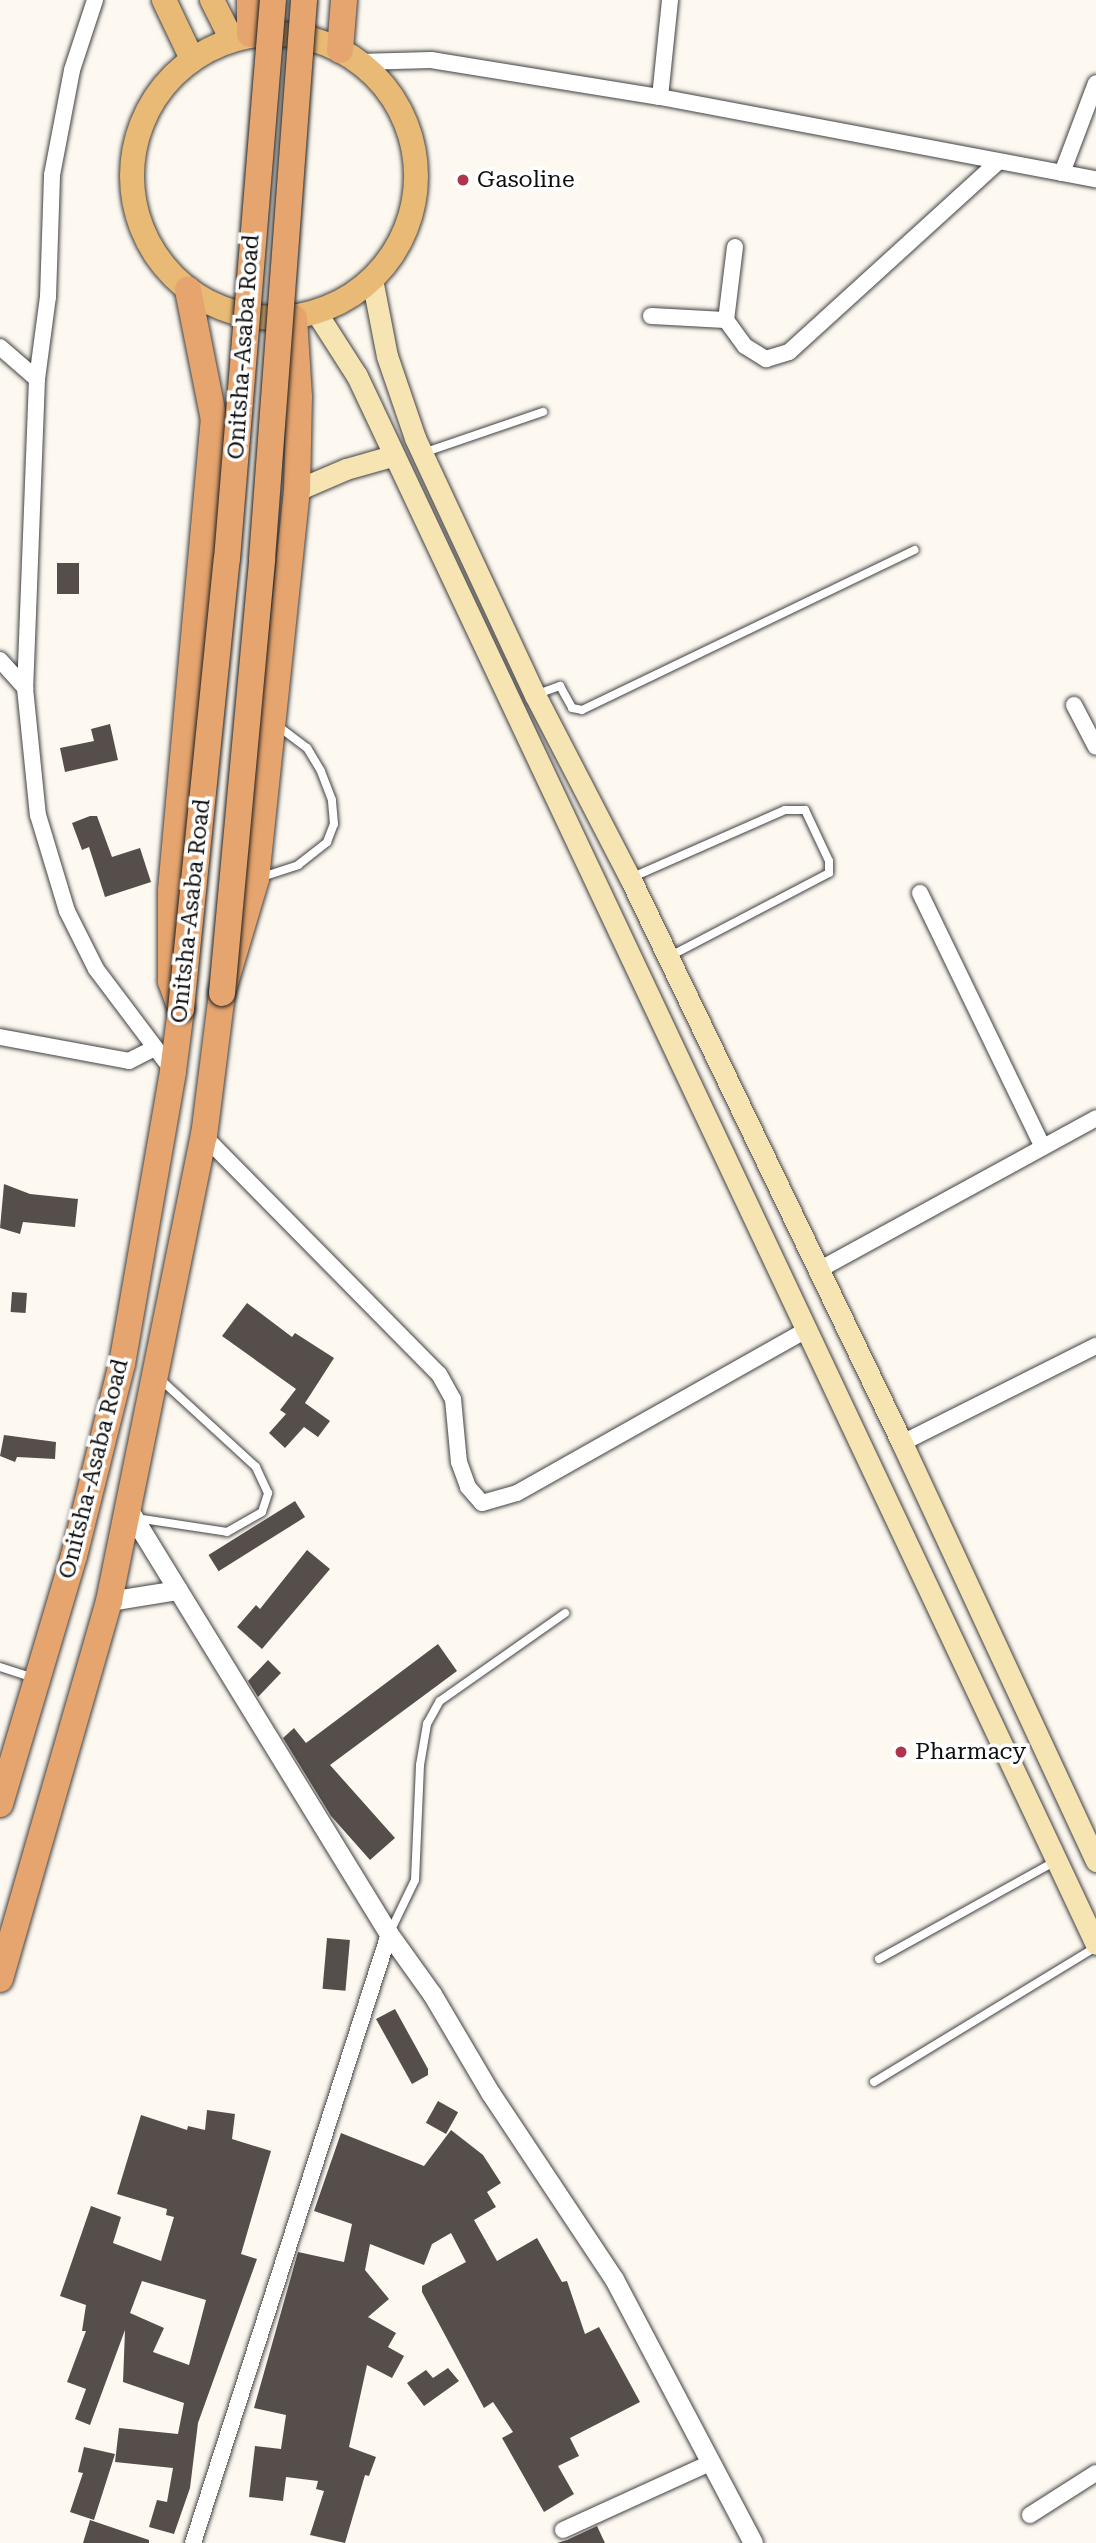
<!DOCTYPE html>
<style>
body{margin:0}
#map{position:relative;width:1096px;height:2543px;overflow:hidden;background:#fdf9f1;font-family:"Roboto Serif",serif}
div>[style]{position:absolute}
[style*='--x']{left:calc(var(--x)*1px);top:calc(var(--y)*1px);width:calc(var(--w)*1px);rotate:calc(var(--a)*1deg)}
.building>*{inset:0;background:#554e4b;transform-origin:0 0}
.roads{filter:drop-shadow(0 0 2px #414141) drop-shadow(0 0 2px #414141)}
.service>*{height:8px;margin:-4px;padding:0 4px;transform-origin:4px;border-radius:4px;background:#fff}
.minor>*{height:16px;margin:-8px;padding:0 8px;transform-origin:8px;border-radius:8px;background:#fff}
.tertiary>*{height:19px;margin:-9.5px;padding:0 9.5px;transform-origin:9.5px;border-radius:9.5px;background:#fff}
.secondary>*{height:21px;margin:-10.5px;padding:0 10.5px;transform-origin:10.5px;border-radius:10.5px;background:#f6e4b3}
.primary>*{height:24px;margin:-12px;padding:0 12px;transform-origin:12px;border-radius:12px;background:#e9ba75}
.primary>.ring{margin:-12px;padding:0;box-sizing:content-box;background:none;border:24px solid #e9ba75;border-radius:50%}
.trunk>*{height:26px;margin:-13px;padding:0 13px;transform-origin:13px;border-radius:13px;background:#e6a46e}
.bridges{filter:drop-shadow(0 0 2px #1f1f1f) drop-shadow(0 0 2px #1f1f1f)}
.trunk-bridge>*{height:26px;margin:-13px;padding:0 13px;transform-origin:13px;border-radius:13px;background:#e6a46e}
.dots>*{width:19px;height:19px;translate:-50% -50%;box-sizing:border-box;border:4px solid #fff;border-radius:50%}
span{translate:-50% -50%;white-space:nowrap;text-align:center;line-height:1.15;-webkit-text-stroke:7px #fff;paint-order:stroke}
.poi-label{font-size:23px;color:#0e0e0e}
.left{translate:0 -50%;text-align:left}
.street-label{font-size:23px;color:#0e0e0e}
</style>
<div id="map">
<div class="building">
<i style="left:57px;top:563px;width:22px;height:31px"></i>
<i style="clip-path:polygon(110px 724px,118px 760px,65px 772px,60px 748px,94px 741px,91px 729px)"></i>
<i style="clip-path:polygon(90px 816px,97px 816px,112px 857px,140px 848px,151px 882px,105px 897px,89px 847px,82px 850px,72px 823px)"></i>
<i style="clip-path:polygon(4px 1184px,30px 1194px,78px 1199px,75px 1227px,23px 1222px,20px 1234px,0 1228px)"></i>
<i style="left:12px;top:1292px;width:15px;height:20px;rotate:4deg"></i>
<i style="clip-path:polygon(247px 1303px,292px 1337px,295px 1333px,334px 1358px,305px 1403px,330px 1421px,318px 1437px,304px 1427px,285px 1448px,269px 1433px,286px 1414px,280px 1410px,296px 1389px,222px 1336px)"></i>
<i style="clip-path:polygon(4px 1435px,56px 1442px,55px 1459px,17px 1457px,15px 1462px,0 1456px)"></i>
<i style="left:295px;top:1501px;width:19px;height:102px;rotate:58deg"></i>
<i style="clip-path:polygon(307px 1550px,330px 1569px,262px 1649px,237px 1627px,256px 1605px,260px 1609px)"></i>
<i style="clip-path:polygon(438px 1644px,457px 1671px,330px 1765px,395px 1838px,370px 1860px,331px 1816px,283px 1738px,294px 1728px,306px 1743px)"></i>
<i style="clip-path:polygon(268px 1660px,281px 1673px,258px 1697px,248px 1681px)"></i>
<i style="left:327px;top:1938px;width:23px;height:51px;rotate:5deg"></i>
<i style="clip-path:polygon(395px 2009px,428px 2069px,428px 2075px,412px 2084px,376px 2019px)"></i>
<i style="left:438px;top:2101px;width:23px;height:25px;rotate:29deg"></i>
<i style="clip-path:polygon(evenodd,207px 2110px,235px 2114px,232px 2139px,271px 2151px,241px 2254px,257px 2259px,198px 2423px,190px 2488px,174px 2534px,149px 2527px,157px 2500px,167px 2502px,173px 2468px,115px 2462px,119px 2428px,178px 2434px,184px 2403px,123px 2382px,125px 2330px,90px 2425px,75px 2419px,86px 2389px,67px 2382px,86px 2331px,82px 2331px,86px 2305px,60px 2296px,91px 2206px,121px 2217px,113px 2243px,161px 2261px,174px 2217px,166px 2215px,167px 2209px,117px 2194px,141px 2115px,187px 2130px,188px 2126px,205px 2130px,207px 2110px,142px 2281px,206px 2300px,189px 2365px,153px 2352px,164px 2328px,130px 2313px,142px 2281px)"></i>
<i style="clip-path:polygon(451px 2130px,483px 2155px,501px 2183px,487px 2192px,496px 2207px,474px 2220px,497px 2261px,537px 2238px,562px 2282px,567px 2281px,585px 2334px,599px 2327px,640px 2402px,570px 2438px,579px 2456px,558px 2466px,574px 2494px,544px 2512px,502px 2438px,513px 2432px,493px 2402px,484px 2408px,422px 2292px,422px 2286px,466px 2262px,451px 2233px,432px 2244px,424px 2265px,370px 2244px,365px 2270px,389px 2299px,368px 2317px,396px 2333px,388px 2347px,404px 2356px,392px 2378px,367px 2365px,349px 2447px,376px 2457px,369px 2476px,365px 2475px,345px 2543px,310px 2535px,324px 2491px,316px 2489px,318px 2481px,286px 2477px,283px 2501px,249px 2497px,255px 2446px,281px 2449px,286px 2415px,254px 2408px,298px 2252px,344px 2262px,352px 2224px,314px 2211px,341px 2133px,424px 2166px)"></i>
<i style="clip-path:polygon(448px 2368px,459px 2381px,424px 2406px,407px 2383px,426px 2370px,433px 2378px)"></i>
<i style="clip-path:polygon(84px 2447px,115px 2454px,94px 2520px,70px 2512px,83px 2473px,78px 2472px)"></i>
<i style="clip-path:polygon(90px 2520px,149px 2540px,149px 2543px,83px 2543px)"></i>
<i style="clip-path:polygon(597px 2526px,605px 2543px,557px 2543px,567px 2540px)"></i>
</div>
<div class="roads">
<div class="service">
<i style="--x:423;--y:453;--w:127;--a:-18.9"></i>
<i style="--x:535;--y:695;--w:27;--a:-20"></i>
<i style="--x:560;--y:686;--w:25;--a:61"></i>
<i style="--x:572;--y:708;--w:10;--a:11"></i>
<i style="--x:582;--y:710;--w:369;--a:-25.7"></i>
<i style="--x:262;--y:877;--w:38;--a:-18"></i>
<i style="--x:298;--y:865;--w:37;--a:-38"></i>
<i style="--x:327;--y:842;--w:19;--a:-69"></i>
<i style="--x:334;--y:824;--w:24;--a:-95"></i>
<i style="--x:332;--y:800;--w:31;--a:-111"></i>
<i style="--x:321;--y:771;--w:27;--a:-121"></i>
<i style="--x:307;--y:748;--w:39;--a:-143"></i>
<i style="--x:633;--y:877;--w:166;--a:-23.8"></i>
<i style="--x:785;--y:810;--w:20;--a:0"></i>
<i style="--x:805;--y:810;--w:56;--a:64.8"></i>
<i style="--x:829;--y:861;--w:12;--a:90"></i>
<i style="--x:829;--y:873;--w:179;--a:152.4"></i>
<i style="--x:136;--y:1518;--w:92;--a:8.7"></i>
<i style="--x:227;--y:1532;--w:40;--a:-29.7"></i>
<i style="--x:262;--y:1512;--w:20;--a:-72"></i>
<i style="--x:268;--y:1493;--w:29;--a:-115"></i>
<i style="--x:256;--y:1467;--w:132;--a:-137.5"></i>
<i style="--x:0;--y:1667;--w:36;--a:18"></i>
<i style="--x:389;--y:1934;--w:60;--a:-64.3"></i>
<i style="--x:415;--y:1880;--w:115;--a:-87.5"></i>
<i style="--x:420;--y:1765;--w:42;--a:-80.3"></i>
<i style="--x:427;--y:1724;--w:26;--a:-61"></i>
<i style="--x:440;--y:1701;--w:153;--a:-35.1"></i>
<i style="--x:879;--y:1959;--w:200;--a:-29"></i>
<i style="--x:874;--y:2082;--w:260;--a:-31.3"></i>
</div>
<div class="minor">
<i style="--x:359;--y:62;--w:72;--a:-1.6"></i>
<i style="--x:431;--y:60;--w:232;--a:9.2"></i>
<i style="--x:660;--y:97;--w:444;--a:10.7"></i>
<i style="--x:660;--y:97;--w:98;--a:-84.1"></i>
<i style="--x:1062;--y:173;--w:96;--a:-69.3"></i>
<i style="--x:735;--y:247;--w:74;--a:97"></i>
<i style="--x:726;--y:320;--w:32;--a:54"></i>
<i style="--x:745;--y:346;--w:25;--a:32"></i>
<i style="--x:766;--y:359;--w:24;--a:-17"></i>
<i style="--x:789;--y:352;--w:282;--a:-42.3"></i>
<i style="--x:651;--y:316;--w:75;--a:3.1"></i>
<i style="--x:0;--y:347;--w:49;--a:40.9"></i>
<i style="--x:37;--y:379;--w:309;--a:92.2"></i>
<i style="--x:37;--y:379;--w:83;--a:-82.4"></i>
<i style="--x:48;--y:297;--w:122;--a:-88.1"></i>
<i style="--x:52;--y:175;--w:107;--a:-79.2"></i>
<i style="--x:72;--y:70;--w:74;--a:-71.8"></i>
<i style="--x:0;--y:660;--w:38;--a:48"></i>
<i style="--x:25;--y:688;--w:128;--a:84.2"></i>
<i style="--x:38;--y:815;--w:100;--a:73.2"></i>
<i style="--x:67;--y:911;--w:65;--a:63.4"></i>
<i style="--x:96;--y:969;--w:128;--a:53"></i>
<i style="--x:1074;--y:705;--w:47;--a:62.4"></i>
<i style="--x:920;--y:893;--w:282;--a:64.2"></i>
<i style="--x:0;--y:1037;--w:131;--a:10.5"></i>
<i style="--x:129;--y:1061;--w:29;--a:-27"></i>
<i style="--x:204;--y:1136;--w:334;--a:45.4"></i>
<i style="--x:439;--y:1374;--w:29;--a:61"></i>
<i style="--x:453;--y:1399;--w:63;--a:84.6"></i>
<i style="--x:459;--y:1462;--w:27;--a:70"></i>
<i style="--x:468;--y:1487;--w:21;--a:49"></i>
<i style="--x:482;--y:1503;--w:36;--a:-16"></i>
<i style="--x:517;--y:1493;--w:330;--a:-29.4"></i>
<i style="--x:817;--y:1271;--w:318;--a:-28.7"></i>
<i style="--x:902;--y:1443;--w:217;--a:-26.6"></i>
<i style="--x:1030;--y:2515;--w:78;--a:-32.5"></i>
<i style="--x:563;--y:2530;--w:162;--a:-24.5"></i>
<i style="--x:193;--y:2543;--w:640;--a:-72.16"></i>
</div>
<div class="tertiary">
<i style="--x:127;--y:1507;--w:501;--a:58.47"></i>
<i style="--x:389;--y:1934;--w:74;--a:54.4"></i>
<i style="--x:432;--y:1994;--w:116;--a:59.5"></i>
<i style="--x:491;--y:2094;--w:222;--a:56.4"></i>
<i style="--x:614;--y:2279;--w:298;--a:62.2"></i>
<i style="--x:109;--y:1601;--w:70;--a:-9.1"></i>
</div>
<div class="secondary">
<i style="--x:372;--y:279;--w:78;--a:79"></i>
<i style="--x:387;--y:356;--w:87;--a:71.1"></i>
<i style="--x:415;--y:438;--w:284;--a:65"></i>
<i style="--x:535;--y:695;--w:206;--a:62.6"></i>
<i style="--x:630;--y:878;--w:627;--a:64.29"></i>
<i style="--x:902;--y:1443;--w:461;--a:65.1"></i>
<i style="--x:316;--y:312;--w:76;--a:57.4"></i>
<i style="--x:357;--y:376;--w:1733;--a:64.77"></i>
<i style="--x:297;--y:490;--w:53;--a:-23.2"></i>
<i style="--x:346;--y:469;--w:48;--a:-15.8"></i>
</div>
<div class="primary">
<i style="--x:164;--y:0;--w:65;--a:64.6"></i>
<i style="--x:212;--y:0;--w:45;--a:63.4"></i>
<i class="ring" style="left:132px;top:34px;width:260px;height:260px"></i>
</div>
<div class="trunk">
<i style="--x:250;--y:34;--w:34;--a:-90"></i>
<i style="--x:340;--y:50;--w:50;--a:-85.4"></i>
<i style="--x:0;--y:1804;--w:259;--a:-73.4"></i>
<i style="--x:74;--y:1556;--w:198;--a:-76"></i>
<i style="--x:122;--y:1364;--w:297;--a:-80.1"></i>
<i style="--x:173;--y:1071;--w:63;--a:-82.6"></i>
<i style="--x:181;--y:1009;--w:30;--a:-110"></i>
<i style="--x:171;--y:981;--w:91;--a:-90"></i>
<i style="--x:171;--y:890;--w:472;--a:-84.8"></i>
<i style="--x:214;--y:420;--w:133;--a:-101.3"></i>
<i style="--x:0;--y:1979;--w:393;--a:-73.9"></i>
<i style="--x:109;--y:1601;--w:475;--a:-78.5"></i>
<i style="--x:204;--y:1136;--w:144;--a:-82.8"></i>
<i style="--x:222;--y:993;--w:119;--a:-73.4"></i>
<i style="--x:256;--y:879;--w:391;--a:-84"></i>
<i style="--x:297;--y:490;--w:93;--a:-88.8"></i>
<i style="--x:299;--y:397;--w:79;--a:-93.6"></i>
</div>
</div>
<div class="bridges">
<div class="trunk-bridge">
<i style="--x:222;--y:993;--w:436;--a:-84.7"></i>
<i style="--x:262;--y:559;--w:561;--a:-85.7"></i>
<i style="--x:181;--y:1009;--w:452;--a:-84.2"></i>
<i style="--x:227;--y:559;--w:561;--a:-85.3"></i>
</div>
</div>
<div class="dots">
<i style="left:463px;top:180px;background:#af354e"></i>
<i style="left:901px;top:1752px;background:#af354e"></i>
</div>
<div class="poi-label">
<span class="left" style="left:477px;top:180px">Gasoline</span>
<span class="left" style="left:915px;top:1752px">Pharmacy</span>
</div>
<div class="street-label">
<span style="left:244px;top:347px;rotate:-86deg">Onitsha-Asaba Road</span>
<span style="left:191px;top:911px;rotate:-84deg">Onitsha-Asaba Road</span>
<span style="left:94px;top:1469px;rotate:-76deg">Onitsha-Asaba Road</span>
</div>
</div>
